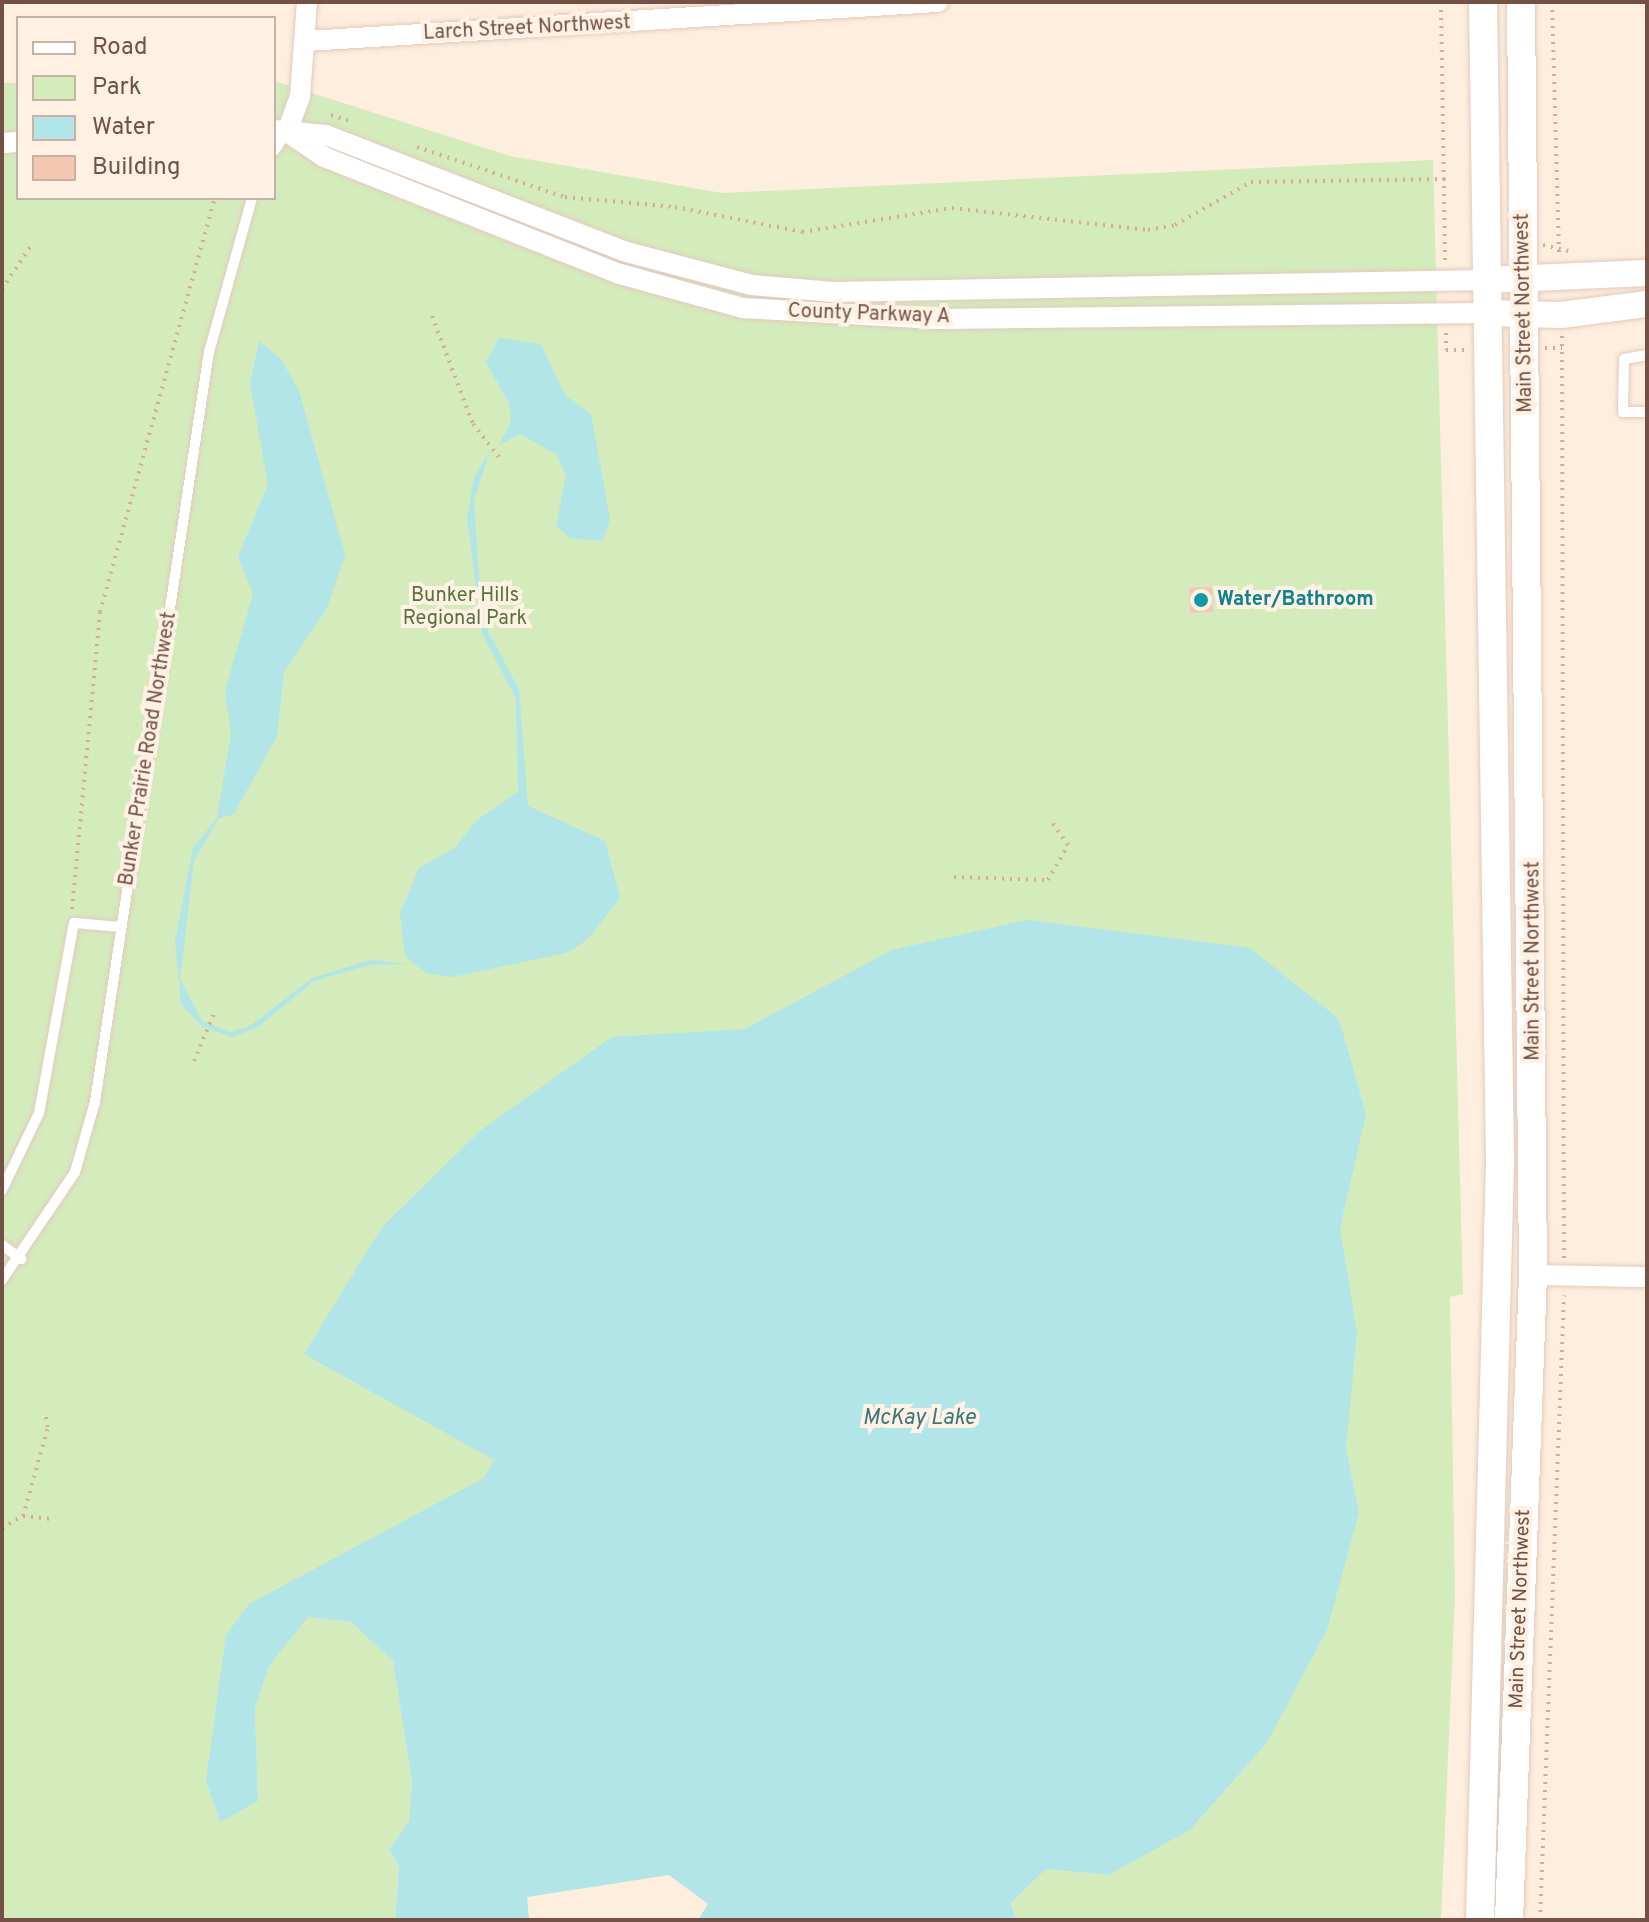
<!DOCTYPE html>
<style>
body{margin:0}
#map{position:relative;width:1649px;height:1922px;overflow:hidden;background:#feeedd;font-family:Overpass,sans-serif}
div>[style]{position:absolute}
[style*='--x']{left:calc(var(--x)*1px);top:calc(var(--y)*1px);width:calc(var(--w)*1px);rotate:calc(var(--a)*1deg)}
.green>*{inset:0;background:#d4ebbc}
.water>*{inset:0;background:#b1e5e8}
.building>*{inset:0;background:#f5c7b3;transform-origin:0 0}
.path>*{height:4px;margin-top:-2px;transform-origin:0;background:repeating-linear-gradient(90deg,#d9aa97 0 2px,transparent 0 8px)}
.roads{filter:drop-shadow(0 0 2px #e4cabc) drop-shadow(0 0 2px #e4cabc)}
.service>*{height:10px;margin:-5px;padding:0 5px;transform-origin:5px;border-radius:5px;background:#fff}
.minor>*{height:20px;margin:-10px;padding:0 10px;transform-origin:10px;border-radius:10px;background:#fff}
.tertiary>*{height:26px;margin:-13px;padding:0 13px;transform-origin:13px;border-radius:13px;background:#fff}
.secondary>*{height:28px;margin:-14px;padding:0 14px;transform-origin:14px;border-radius:14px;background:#fff}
.dots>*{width:22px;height:22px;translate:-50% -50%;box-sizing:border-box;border:4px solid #fff2e5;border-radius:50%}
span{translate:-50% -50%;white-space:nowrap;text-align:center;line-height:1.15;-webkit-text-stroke:8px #fff2e5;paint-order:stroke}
.street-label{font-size:20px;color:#745145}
.park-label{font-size:20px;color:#52753a}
.culture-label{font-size:20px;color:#0d838f;font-weight:700}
.left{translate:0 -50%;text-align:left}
.water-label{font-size:22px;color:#38777c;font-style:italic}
.frame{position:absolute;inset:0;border:4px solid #745145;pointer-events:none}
.legend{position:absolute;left:16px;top:16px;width:260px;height:184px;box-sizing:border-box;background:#fff2e5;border:2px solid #c7b2a5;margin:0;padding:10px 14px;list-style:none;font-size:24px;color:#745145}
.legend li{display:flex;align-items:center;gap:16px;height:40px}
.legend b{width:40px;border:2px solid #c7b2a5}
</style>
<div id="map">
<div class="green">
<i style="clip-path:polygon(274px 81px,510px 156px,722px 193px,1433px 160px,1463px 1294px,1450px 1297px,1455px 1595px,1441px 1920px,1016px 1920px,1011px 1903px,1046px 1869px,1109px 1875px,1190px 1830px,1266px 1744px,1359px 1512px,1346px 1447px,1354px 1319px,238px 1618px,258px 1801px,255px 1708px,269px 1666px,307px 1617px,351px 1622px,393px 1660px,412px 1782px,409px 1821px,389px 1850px,399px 1866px,395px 1920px,2px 1920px,2px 83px,18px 83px,18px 198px,274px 198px)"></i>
</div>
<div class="water">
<i style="clip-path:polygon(499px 338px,541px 344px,565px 395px,591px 414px,610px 519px,603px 541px,570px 538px,556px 526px,566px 475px,556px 454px,520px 434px,499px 445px,511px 423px,509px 403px,486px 362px)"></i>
<i style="clip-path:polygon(259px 341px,281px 359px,299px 391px,345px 555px,327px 608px,284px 672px,277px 736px,234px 814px,218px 819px,194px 861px,180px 979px,202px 1021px,230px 1032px,250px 1026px,312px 978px,371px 960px,408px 964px,369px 965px,314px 981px,258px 1027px,232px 1037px,202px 1026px,181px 1004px,175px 941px,193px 848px,217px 818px,231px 734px,225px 691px,253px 594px,238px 557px,268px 484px,250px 384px)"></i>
<i style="clip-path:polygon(490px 451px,474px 501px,479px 579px,486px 627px,519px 690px,528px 806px,605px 841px,620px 898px,587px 940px,566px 953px,452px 977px,426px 973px,405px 956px,400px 913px,419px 868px,456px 847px,477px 820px,518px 792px,516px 699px,482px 633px,467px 519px,474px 477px)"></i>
<i style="clip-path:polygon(1027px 920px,1250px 948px,1339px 1019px,1366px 1114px,1340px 1228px,1357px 1333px,1346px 1447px,1359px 1512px,1327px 1630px,1266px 1744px,1190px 1830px,1109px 1875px,1046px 1869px,1011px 1903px,1016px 1920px,698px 1920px,708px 1904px,669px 1875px,527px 1897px,529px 1920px,395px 1920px,399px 1866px,389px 1850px,409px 1821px,412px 1782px,393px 1661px,351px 1622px,308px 1617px,269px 1666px,255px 1708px,258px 1801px,220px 1822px,206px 1781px,226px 1635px,249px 1604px,484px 1478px,494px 1460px,304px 1354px,382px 1227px,481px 1130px,612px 1037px,745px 1029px,892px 950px)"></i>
</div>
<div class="building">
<i style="left:1212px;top:587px;width:25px;height:23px;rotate:88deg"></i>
</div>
<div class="path">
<i style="--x:1441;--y:2;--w:262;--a:89.1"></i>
<i style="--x:1552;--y:2;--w:254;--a:88.4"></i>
<i style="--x:331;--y:115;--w:19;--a:18"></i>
<i style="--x:417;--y:147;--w:156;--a:18.7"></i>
<i style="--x:565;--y:197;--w:110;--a:5.2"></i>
<i style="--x:675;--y:207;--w:129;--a:11.1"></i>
<i style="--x:802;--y:232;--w:152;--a:-9.1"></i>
<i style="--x:952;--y:208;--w:197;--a:6.4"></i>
<i style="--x:1148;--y:230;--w:27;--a:-10"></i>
<i style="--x:1175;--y:225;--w:87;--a:-29.5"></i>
<i style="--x:1251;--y:182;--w:196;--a:-0.9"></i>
<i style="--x:1543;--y:245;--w:31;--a:13"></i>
<i style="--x:2;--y:289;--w:54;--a:-56.3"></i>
<i style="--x:432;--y:316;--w:116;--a:69.2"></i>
<i style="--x:473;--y:424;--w:42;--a:51.8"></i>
<i style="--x:1446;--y:333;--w:17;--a:90"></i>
<i style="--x:1446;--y:350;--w:18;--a:0"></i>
<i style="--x:1562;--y:336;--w:922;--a:89.88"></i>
<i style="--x:1545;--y:348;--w:17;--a:0"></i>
<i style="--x:954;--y:877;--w:94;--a:1.8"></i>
<i style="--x:1048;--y:880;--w:40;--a:-60.3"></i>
<i style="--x:1068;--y:845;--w:29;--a:-125"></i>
<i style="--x:72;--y:909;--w:298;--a:-84.6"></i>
<i style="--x:100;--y:612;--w:430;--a:-74.5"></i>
<i style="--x:194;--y:1061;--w:54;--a:-67.2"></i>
<i style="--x:23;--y:1516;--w:92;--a:-74.3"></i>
<i style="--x:48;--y:1427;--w:14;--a:-102"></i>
<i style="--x:2;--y:1528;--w:24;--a:-30"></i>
<i style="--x:23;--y:1516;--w:29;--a:6"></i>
<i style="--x:1540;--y:1920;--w:625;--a:-87.8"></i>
</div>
<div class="roads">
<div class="service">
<i style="--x:274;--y:151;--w:23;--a:-56"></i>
<i style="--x:1647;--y:355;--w:23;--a:170"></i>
<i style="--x:1624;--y:359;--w:53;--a:91.1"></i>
<i style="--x:1623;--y:412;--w:24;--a:0"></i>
<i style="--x:2;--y:1190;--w:85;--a:-64.3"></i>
<i style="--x:39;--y:1113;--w:193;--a:-79.6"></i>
<i style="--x:74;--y:923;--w:47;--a:4.9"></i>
<i style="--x:2;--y:1245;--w:24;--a:36"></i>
<i style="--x:2;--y:1280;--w:130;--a:-55.9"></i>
<i style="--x:75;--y:1172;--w:73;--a:-74.1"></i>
<i style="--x:95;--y:1102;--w:759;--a:-81.36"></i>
<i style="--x:209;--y:352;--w:160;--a:-74.4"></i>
</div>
<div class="minor">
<i style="--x:307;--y:41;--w:632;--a:-3.54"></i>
<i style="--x:274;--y:130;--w:52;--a:5.5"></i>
<i style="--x:326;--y:135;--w:319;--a:21.3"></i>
<i style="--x:623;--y:251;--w:133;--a:14.8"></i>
<i style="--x:752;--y:285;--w:81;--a:4.9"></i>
<i style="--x:833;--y:292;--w:653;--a:-1.05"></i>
<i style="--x:287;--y:132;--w:45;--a:34"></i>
<i style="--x:324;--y:157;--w:318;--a:21.6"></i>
<i style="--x:620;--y:274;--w:128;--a:15.5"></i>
<i style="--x:743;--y:308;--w:193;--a:3.3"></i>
<i style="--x:936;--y:319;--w:550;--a:-0.63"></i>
<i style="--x:287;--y:132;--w:37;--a:-70"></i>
<i style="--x:300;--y:97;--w:95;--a:-85.8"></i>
<i style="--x:2;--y:143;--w:16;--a:-4"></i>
<i style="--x:1533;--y:1275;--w:114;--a:1"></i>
</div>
<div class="tertiary">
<i style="--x:1486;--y:280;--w:161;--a:-2.5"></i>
<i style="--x:1486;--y:313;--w:75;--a:1.5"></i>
<i style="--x:1561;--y:315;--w:87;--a:-7.3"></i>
</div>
<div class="secondary">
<i style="--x:1480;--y:1920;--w:759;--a:-88.49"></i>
<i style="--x:1500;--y:1161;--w:1159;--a:-90.84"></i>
<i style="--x:1509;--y:1920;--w:645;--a:-87.87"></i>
<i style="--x:1533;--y:1275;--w:1273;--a:-90.54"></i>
</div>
</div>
<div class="dots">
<i style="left:1201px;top:600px;background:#0f9aa8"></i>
</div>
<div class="street-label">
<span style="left:527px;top:29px;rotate:-3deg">Larch Street Northwest</span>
<span style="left:1525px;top:313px;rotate:-91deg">Main Street Northwest</span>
<span style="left:869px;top:315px;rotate:2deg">County Parkway A</span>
<span style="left:149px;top:749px;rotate:-81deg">Bunker Prairie Road Northwest</span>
<span style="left:1534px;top:961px;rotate:-90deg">Main Street Northwest</span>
<span style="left:1521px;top:1609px;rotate:-88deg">Main Street Northwest</span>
</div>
<div class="park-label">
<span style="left:465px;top:608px">Bunker Hills<br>Regional Park</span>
</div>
<div class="culture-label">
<span class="left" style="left:1217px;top:600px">Water/Bathroom</span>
</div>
<div class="water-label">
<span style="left:919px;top:1419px">McKay Lake</span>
</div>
<div class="frame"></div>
<ul class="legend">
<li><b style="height:10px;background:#fff"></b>Road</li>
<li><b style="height:22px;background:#d4ebbc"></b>Park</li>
<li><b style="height:22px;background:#b1e5e8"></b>Water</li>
<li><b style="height:22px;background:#f5c7b3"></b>Building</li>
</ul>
</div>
